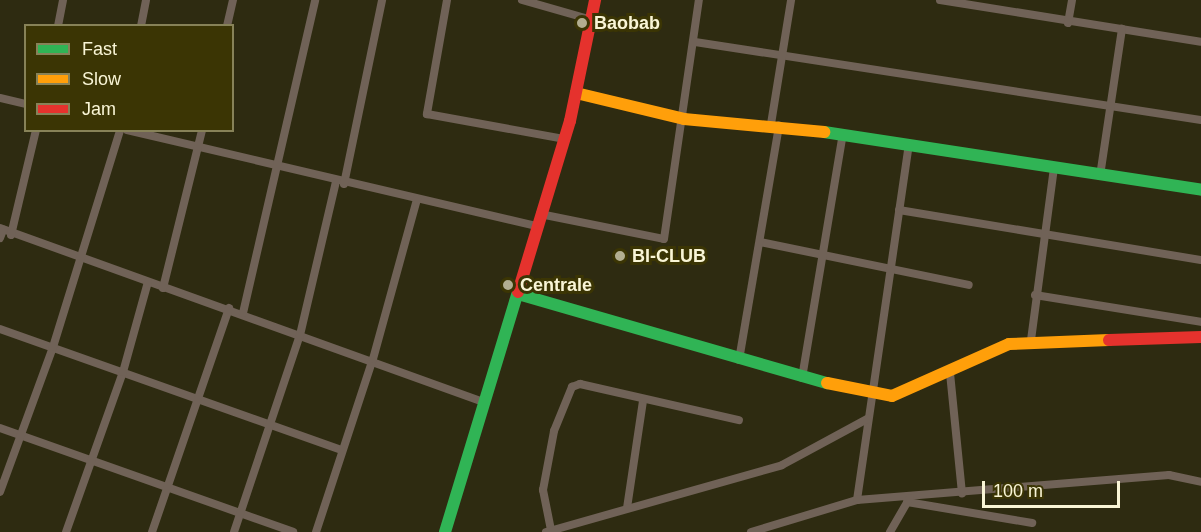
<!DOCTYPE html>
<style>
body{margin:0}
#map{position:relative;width:1201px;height:532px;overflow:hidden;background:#2e2b11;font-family:Arial,sans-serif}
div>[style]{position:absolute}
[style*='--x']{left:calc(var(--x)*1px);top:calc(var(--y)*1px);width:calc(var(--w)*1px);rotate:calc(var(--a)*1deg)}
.street>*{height:8px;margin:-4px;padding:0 4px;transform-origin:4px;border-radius:4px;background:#706257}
.fast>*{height:12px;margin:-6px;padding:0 6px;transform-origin:6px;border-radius:6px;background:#30b455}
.slow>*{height:12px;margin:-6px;padding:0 6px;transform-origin:6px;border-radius:6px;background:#ff9f0a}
.jam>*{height:12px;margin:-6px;padding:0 6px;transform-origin:6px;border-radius:6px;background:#e5322d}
.dots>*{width:16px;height:16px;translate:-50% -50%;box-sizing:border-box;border:3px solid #3b3504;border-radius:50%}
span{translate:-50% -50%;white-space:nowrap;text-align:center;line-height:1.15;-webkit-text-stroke:6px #3b3504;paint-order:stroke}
.poi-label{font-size:18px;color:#f9f5d6;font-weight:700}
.left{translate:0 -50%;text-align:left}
.legend{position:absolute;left:24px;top:24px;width:210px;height:108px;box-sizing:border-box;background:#3b3504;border:2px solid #878258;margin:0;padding:8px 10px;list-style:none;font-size:18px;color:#f9f5d6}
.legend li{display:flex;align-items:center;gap:12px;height:30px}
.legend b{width:30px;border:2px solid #878258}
.scale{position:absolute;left:982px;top:481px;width:138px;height:27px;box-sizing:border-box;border:3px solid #f9f5d6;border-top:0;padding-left:8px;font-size:18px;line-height:21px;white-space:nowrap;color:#f9f5d6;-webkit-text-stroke:4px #3b3504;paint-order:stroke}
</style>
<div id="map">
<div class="street">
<i style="--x:447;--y:0;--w:116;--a:100"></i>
<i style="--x:427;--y:114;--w:139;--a:10.3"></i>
<i style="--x:522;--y:0;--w:73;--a:15.9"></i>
<i style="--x:940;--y:0;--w:264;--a:9.1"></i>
<i style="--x:1068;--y:23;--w:23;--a:-80"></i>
<i style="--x:58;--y:26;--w:26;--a:-79"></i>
<i style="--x:141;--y:26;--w:26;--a:-79"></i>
<i style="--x:227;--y:26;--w:27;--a:-77"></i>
<i style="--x:695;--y:42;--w:512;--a:8.76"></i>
<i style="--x:0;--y:98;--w:27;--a:13"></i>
<i style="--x:771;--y:124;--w:126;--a:-80.8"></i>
<i style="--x:127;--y:130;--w:421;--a:13.2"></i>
<i style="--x:1100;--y:176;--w:149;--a:-81.5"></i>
<i style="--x:344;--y:184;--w:188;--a:-78.3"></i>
<i style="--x:899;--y:210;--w:306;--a:9.4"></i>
<i style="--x:540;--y:214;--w:126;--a:11.4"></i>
<i style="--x:664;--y:239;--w:242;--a:-81.7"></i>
<i style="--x:0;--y:228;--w:513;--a:19.81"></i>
<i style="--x:11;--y:235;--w:108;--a:-76.6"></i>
<i style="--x:0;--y:238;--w:9;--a:-69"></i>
<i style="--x:760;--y:242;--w:213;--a:11.6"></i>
<i style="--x:163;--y:288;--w:163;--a:-76.1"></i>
<i style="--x:1035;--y:295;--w:168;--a:9.2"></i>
<i style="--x:243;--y:313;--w:321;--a:-77"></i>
<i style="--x:0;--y:329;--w:363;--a:19.5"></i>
<i style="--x:1031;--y:340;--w:174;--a:-82.4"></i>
<i style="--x:739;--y:360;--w:238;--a:-80.3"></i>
<i style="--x:950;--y:373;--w:121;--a:84.3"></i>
<i style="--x:802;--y:378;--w:247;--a:-80.5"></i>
<i style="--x:0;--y:428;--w:311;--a:19.5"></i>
<i style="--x:0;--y:492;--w:154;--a:-69.9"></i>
<i style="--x:53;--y:347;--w:227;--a:-72.8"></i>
<i style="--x:857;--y:500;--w:360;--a:-81.7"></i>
<i style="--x:907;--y:502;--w:127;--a:9.5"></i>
<i style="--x:627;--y:508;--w:108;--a:-81.5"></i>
<i style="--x:551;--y:530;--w:41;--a:-101.3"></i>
<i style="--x:543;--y:490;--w:60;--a:-79.4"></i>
<i style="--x:554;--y:431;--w:48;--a:-67.8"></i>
<i style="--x:572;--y:387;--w:9;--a:-21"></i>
<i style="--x:580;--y:384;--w:163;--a:12.8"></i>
<i style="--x:66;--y:532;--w:170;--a:-70.4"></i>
<i style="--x:123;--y:372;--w:93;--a:-74.5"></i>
<i style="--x:152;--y:532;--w:237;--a:-71"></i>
<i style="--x:234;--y:532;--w:208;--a:-71.5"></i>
<i style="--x:300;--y:335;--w:158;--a:-76.8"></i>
<i style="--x:316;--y:532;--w:182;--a:-71.8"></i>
<i style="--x:373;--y:359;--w:166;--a:-74.6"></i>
<i style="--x:546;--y:532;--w:245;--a:-15.8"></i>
<i style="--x:782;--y:465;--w:97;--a:-28.4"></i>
<i style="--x:751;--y:532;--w:111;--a:-16.8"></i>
<i style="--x:857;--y:500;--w:313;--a:-4.6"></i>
<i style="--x:1169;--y:475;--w:33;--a:12"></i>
<i style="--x:890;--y:532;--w:39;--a:-60"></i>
</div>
<div class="fast">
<i style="--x:824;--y:132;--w:381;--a:8.7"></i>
<i style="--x:518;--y:294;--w:322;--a:16.1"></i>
<i style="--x:445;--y:532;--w:251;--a:-73.1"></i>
</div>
<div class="slow">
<i style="--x:576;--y:93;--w:111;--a:13.5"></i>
<i style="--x:684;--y:119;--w:141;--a:5.3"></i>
<i style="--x:827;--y:383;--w:66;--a:11.3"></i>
<i style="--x:892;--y:396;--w:128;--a:-24"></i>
<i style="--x:1009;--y:344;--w:100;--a:-2.3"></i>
</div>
<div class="jam">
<i style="--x:518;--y:292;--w:179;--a:-73.1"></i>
<i style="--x:570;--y:121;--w:124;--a:-78.3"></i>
<i style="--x:1109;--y:340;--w:92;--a:-1.9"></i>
</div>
<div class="dots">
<i style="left:582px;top:23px;background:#b2ae91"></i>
<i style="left:620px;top:256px;background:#b2ae91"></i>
<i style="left:508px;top:285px;background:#b2ae91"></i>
</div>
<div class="poi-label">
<span class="left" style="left:594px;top:23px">Baobab</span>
<span class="left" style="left:632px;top:256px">BI-CLUB</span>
<span class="left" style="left:520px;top:285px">Centrale</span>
</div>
<ul class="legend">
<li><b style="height:8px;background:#30b455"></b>Fast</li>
<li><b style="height:8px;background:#ff9f0a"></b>Slow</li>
<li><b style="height:8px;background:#e5322d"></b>Jam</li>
</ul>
<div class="scale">100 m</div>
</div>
